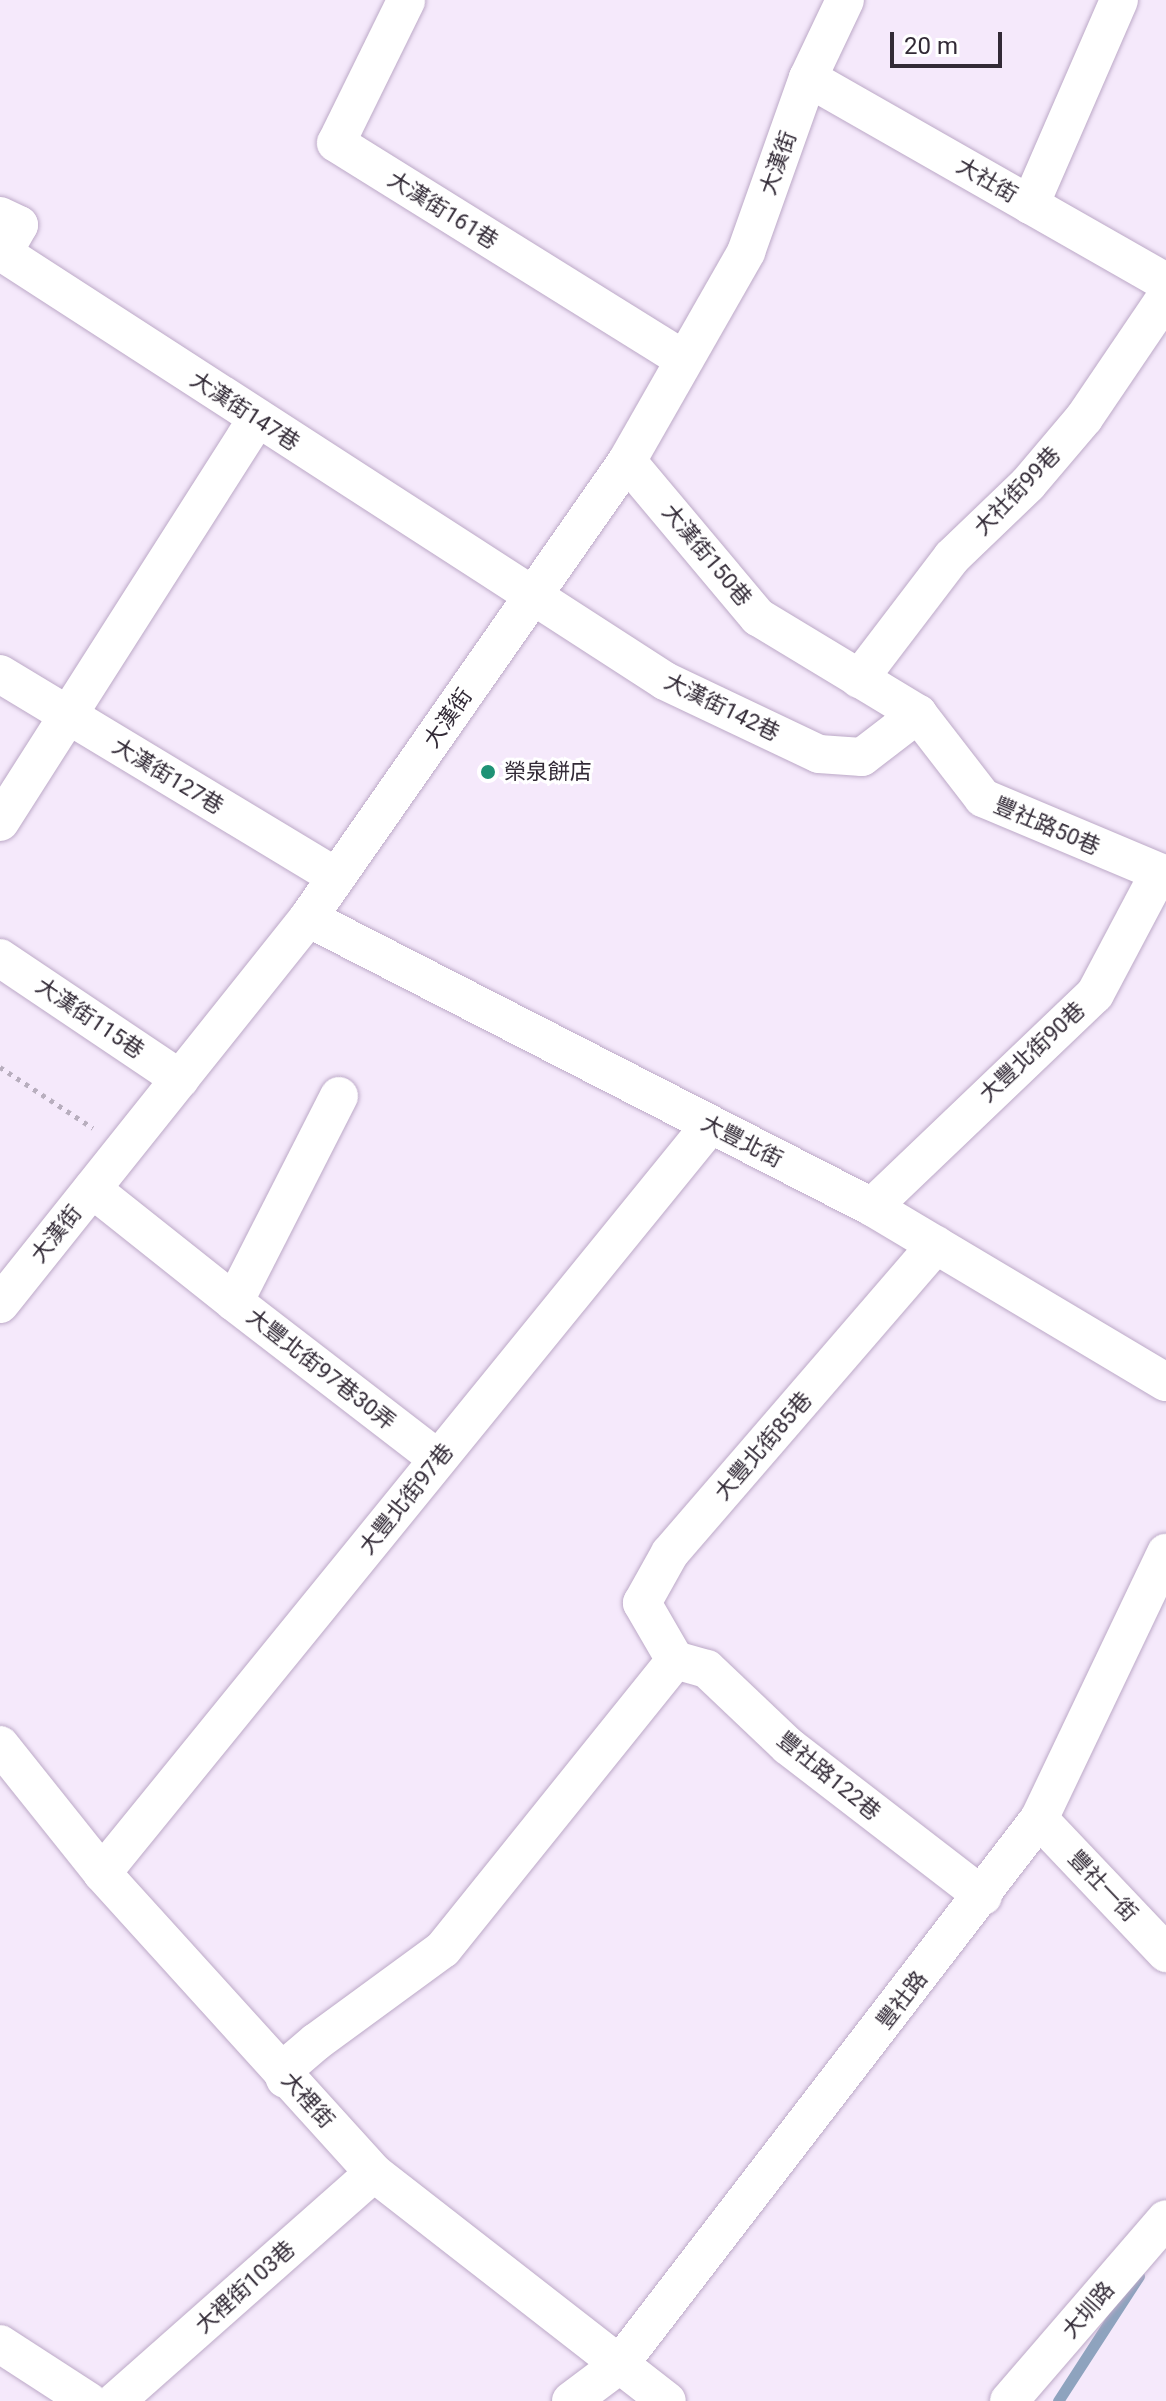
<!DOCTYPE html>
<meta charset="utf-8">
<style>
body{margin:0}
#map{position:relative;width:1166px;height:2401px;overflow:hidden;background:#f5e9fb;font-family:Roboto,"Noto Sans TC",sans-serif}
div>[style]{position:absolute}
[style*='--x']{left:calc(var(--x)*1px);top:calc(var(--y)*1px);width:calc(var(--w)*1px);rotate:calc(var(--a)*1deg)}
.stream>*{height:11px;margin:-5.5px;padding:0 5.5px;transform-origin:5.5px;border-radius:5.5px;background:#8ea3be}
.path>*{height:5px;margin-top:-2.5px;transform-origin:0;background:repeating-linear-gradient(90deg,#b8aebe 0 4px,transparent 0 10px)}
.roads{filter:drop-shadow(0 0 2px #bca9c7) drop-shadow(0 0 2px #bca9c7)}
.minor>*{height:38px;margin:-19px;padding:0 19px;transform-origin:19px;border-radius:19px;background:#fff}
.dots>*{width:22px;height:22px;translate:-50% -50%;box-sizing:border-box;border:4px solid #fff;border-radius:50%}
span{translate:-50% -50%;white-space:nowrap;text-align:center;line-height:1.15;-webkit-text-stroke:6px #fff;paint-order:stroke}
.street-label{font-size:22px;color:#322a36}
.poi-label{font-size:22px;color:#322a36}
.left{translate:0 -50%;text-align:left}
.scale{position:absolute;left:890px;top:32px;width:112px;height:36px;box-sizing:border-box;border:4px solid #322a36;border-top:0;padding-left:10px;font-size:24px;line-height:28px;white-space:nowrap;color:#322a36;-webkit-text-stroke:6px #fff;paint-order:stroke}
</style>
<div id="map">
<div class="stream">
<i style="--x:1058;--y:2401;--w:149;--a:-57.1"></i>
</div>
<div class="path">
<i style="--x:0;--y:1067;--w:111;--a:33.3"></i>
</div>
<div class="roads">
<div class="minor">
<i style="--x:406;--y:1;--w:158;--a:116.2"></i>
<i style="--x:336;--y:143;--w:410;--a:31.9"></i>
<i style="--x:808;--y:78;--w:412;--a:29.7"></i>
<i style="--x:1030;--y:205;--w:223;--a:-66.5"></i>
<i style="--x:0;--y:216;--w:21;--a:25"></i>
<i style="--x:19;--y:225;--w:32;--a:120"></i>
<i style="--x:3;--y:253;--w:788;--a:32.88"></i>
<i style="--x:665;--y:681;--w:170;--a:25.4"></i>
<i style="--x:819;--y:754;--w:43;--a:4"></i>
<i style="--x:862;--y:757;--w:71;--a:-37.5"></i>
<i style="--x:627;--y:461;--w:204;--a:50"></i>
<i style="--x:758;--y:617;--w:187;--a:31.2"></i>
<i style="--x:918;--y:714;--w:106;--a:52.3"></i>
<i style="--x:983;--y:798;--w:199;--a:22.8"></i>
<i style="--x:0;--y:674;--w:393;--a:31.1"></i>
<i style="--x:859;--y:679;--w:153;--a:-52.7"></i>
<i style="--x:952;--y:557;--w:105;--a:-43.8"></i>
<i style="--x:1028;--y:484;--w:87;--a:-49.7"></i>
<i style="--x:1084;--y:418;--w:146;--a:-55.9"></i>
<i style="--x:0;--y:822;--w:479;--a:-57.5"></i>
<i style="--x:308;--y:918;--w:634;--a:27.13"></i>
<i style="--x:872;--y:1207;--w:342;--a:30.8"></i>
<i style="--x:0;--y:958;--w:217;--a:33.9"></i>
<i style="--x:339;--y:1096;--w:231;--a:117"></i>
<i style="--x:234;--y:1302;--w:257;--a:37.6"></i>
<i style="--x:92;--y:1189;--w:181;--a:38.5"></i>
<i style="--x:872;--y:1207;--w:308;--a:-43.7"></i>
<i style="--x:1095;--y:994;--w:137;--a:-62.1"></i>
<i style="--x:0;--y:1304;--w:494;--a:-51.4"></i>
<i style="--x:308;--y:918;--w:557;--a:-55.08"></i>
<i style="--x:627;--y:461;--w:241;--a:-60.3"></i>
<i style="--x:746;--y:252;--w:185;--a:-70.4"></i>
<i style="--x:808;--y:78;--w:86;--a:-64.6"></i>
<i style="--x:675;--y:1660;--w:66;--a:-120.1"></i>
<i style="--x:642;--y:1603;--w:57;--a:-60.8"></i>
<i style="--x:670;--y:1553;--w:407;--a:-49.2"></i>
<i style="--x:675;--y:1660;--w:33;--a:16"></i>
<i style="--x:707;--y:1669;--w:112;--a:43.5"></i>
<i style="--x:788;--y:1746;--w:246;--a:37.6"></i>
<i style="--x:0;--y:1745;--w:164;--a:51.4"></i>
<i style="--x:102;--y:1873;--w:405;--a:47.8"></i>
<i style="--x:374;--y:2173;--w:371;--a:37.9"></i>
<i style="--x:1039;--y:1819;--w:185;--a:46.5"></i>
<i style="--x:102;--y:1873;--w:964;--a:-50.89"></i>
<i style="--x:285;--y:2079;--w:9;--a:-111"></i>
<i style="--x:282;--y:2071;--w:45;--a:-40.5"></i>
<i style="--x:316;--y:2042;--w:157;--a:-36.2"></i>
<i style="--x:443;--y:1949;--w:371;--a:-51.2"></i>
<i style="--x:0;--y:2344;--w:105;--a:32.9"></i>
<i style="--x:116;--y:2401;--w:344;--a:-41.5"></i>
<i style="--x:571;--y:2401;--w:60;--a:-36.9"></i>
<i style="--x:619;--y:2365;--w:689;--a:-52.43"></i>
<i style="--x:1039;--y:1819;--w:295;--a:-64.5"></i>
<i style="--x:1009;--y:2401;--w:240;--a:-49.2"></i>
</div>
</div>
<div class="dots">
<i style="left:488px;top:772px;background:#1e9275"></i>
</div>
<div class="street-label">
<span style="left:778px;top:163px;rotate:-70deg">大漢街</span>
<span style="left:987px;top:180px;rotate:30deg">大社街</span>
<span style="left:443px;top:210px;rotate:32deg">大漢街161巷</span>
<span style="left:245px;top:411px;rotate:33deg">大漢街147巷</span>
<span style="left:1017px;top:491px;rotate:-46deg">大社街99巷</span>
<span style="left:707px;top:555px;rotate:50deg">大漢街150巷</span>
<span style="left:722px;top:707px;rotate:26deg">大漢街142巷</span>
<span style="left:448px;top:718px;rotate:-55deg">大漢街</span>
<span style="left:168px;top:776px;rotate:31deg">大漢街127巷</span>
<span style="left:1047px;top:826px;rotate:23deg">豐社路50巷</span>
<span style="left:90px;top:1018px;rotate:34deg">大漢街115巷</span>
<span style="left:1032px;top:1052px;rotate:-43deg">大豐北街90巷</span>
<span style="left:742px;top:1141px;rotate:27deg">大豐北街</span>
<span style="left:56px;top:1234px;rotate:-51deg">大漢街</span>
<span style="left:321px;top:1369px;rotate:38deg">大豐北街97巷30弄</span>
<span style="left:763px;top:1446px;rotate:-49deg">大豐北街85巷</span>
<span style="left:406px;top:1499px;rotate:-51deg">大豐北街97巷</span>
<span style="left:829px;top:1776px;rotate:39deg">豐社路122巷</span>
<span style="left:1103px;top:1886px;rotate:46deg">豐社一街</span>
<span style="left:902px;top:2000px;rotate:-52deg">豐社路</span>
<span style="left:308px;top:2100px;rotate:48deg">大裡街</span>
<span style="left:245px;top:2287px;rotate:-42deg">大裡街103巷</span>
<span style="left:1088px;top:2310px;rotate:-49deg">大圳路</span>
</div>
<div class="poi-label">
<span class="left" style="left:504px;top:772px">榮泉餅店</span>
</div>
<div class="scale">20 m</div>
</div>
